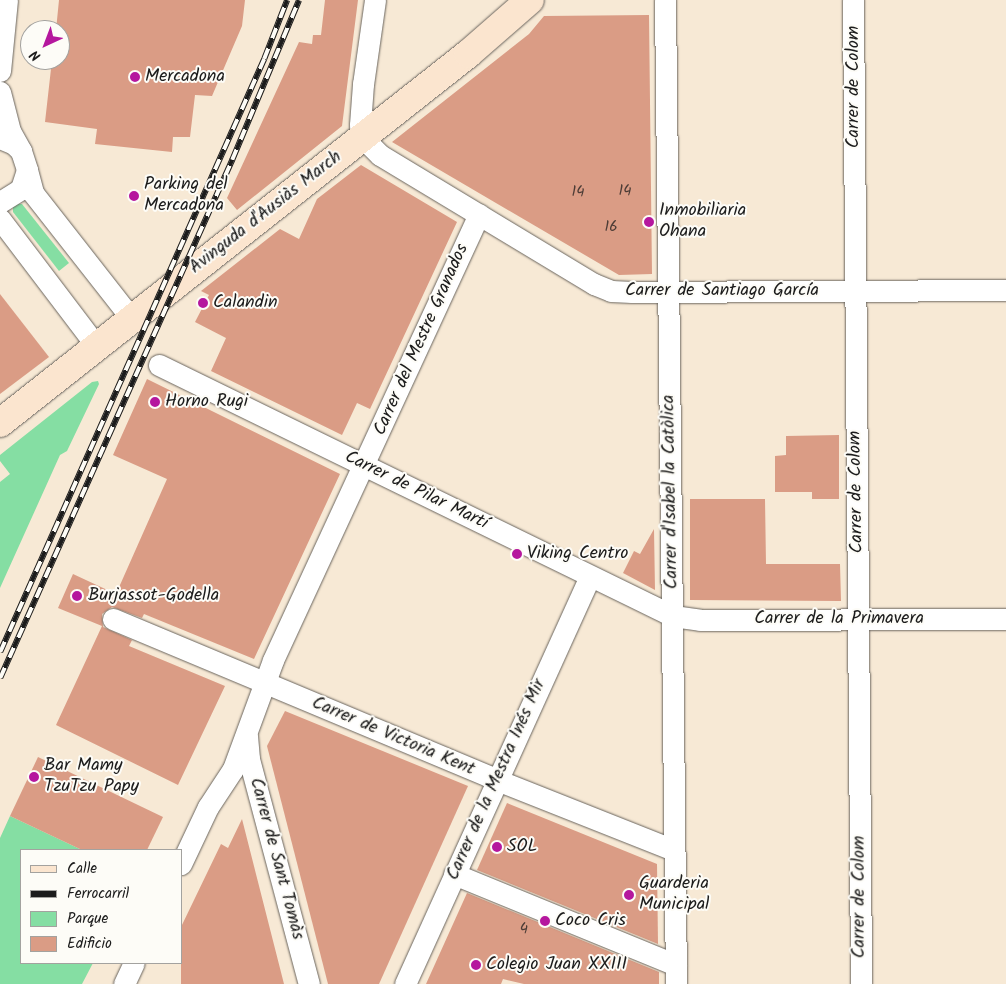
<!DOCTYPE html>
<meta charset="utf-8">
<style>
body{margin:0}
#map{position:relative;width:1006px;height:984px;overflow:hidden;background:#f7e9d5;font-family:Kalam,sans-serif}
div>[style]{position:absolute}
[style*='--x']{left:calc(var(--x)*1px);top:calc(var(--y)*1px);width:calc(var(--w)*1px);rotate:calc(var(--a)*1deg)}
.green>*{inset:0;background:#85dea3}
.building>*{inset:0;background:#da9c85}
.roads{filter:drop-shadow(0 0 1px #69645d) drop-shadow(0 0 1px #69645d)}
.street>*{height:21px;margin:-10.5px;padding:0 10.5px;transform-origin:10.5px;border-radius:10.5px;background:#fff}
.secondary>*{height:28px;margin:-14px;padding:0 14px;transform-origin:14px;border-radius:14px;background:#fbe5cf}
.rail>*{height:5.5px;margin-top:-2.75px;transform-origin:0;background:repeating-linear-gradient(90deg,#fdfcf7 0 11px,#1c1c1c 0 22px);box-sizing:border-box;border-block:1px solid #1c1c1c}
.dots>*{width:14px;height:14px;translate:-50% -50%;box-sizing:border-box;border:2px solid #fdfcf7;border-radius:50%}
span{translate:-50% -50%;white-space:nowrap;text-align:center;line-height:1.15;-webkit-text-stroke:4px #fdfcf7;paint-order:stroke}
.number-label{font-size:15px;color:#4c3c36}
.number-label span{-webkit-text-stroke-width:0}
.poi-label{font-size:18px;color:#1c1c1c}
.left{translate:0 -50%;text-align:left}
.street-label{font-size:18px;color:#1c1c1c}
.legend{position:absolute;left:20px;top:849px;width:162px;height:115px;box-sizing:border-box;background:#fdfcf7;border:1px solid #a3a29f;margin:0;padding:6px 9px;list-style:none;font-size:15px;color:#1c1c1c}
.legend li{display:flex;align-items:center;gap:10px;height:25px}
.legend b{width:25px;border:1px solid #a3a29f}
.north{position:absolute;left:20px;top:20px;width:50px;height:50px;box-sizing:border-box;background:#fdfcf7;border:1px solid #a3a29f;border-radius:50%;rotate:223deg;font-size:14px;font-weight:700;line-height:20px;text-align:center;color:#1c1c1c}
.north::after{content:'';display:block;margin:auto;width:18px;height:22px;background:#b5179e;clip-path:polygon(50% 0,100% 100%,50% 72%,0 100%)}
</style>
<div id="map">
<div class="green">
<i style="clip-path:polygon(18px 204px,22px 204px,69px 263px,59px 271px,13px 212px,13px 207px)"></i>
<i style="clip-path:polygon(98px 381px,99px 384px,67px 451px,60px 455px,0 588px,0 482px,10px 474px,0 461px,0 455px,92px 382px)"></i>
<i style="clip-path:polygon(10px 816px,82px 850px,21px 850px,21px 963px,93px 963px,82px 984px,0 984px,0 838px)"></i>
</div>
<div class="building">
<i style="clip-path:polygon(59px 0,245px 0,242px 26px,212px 96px,195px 95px,190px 137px,173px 137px,172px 152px,95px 144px,97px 129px,45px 122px,52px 60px,60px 60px,60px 30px,56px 30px)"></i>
<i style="clip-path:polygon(325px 0,358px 0,342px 126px,237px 210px,227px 198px,299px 42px,312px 44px,313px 35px,321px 35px)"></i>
<i style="clip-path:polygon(649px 15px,652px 274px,619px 275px,392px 142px,529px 34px,544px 16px)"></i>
<i style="clip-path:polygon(361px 165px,457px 222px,370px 409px,357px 403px,342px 435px,211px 371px,226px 338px,195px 322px,209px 295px,201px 291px,280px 229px,299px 239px,317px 199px)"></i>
<i style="clip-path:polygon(0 294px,49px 357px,0 394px)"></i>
<i style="clip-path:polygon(147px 379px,340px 474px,254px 659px,144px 614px,142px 618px,112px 607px,102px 614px,103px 627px,132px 640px,129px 646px,225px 686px,178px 785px,56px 725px,102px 626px,58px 608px,73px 574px,116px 594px,167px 479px,113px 455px)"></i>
<i style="clip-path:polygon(839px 435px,839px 499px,812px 499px,812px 492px,775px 492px,775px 456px,786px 455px,786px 436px)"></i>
<i style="clip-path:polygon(690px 499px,765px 499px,766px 564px,840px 564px,841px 601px,690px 600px)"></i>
<i style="clip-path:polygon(654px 529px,655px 590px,623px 573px,634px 551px,640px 554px)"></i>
<i style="clip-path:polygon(285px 711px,468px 786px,379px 984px,328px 984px,267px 746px)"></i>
<i style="clip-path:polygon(38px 757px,163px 817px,147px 850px,82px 850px,10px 816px)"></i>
<i style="clip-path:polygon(507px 803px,657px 864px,658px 944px,477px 870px)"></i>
<i style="clip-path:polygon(242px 819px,284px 984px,181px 984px,181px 927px,221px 844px,228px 848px)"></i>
<i style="clip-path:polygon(467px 893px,659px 972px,659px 984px,524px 984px,503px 979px,501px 984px,426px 984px)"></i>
</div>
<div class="roads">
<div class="street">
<i style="--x:375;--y:0;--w:85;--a:98.1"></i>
<i style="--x:363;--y:84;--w:41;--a:94.2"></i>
<i style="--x:360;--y:125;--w:13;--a:77"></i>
<i style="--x:363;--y:138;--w:24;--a:45"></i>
<i style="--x:380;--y:155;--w:250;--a:31.1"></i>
<i style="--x:594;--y:284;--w:18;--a:22"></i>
<i style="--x:611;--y:291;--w:21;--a:3"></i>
<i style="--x:632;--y:292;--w:374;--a:-0.3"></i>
<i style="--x:665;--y:0;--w:984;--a:89.36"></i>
<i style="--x:853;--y:0;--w:984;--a:89.53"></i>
<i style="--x:0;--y:71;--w:71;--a:-84.4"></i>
<i style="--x:0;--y:92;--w:40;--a:75.6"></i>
<i style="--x:10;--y:131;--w:23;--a:61"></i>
<i style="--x:0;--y:138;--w:15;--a:23"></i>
<i style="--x:14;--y:144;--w:10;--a:45"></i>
<i style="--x:21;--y:151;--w:20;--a:72"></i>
<i style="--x:27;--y:170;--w:20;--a:108"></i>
<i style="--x:21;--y:189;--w:25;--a:148"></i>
<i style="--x:27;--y:170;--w:24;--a:75"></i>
<i style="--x:33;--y:193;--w:159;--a:51.9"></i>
<i style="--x:0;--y:219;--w:161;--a:52.8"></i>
<i style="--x:159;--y:365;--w:572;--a:26.03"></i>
<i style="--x:673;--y:616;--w:27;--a:8"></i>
<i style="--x:700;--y:620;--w:306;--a:-0.2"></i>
<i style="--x:113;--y:619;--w:416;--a:22.7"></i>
<i style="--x:497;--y:780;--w:190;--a:21.6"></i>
<i style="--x:247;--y:736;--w:23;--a:85"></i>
<i style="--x:249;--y:759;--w:233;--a:75.1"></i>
<i style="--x:181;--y:864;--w:63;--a:-64.7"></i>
<i style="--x:208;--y:807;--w:45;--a:-56.7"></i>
<i style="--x:233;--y:769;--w:116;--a:-69.8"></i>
<i style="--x:273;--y:660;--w:491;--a:-65.2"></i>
<i style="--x:454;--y:874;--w:240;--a:22.3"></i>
<i style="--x:124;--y:984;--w:23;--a:-65"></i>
<i style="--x:405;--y:984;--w:447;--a:-65.6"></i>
</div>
<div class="secondary">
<i style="--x:0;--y:423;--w:596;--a:-38.25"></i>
<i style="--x:468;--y:54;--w:82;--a:-41.1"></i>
</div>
</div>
<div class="rail">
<i style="--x:0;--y:652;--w:649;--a:-66"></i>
<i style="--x:264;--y:59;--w:63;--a:-68.7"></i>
<i style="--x:0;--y:678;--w:568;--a:-65.87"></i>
<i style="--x:232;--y:160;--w:173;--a:-67.3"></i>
</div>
<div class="dots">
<i style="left:135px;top:77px;background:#b5179e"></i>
<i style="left:134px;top:196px;background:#b5179e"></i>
<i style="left:649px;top:222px;background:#b5179e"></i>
<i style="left:203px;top:303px;background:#b5179e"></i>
<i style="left:155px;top:402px;background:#b5179e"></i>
<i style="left:517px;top:554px;background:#b5179e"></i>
<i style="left:77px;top:596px;background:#b5179e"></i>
<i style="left:34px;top:777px;background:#b5179e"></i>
<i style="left:497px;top:847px;background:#b5179e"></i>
<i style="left:629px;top:895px;background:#b5179e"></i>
<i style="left:545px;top:921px;background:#b5179e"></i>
<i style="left:476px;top:965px;background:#b5179e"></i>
</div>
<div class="number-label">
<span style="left:625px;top:192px">14</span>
<span style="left:578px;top:193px">14</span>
<span style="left:611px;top:228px">16</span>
<span style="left:524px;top:930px">4</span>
</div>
<div class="poi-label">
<span class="left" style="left:145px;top:77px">Mercadona</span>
<span class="left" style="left:144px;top:196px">Parking del<br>Mercadona</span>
<span class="left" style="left:659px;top:222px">Inmobiliaria<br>Ohana</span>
<span class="left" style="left:213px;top:303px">Calandin</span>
<span class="left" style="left:165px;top:402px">Horno Rugi</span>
<span class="left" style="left:527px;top:554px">Viking Centro</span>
<span class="left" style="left:88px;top:596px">Burjassot-Godella</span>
<span class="left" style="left:44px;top:777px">Bar Mamy<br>TzuTzu Papy</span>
<span class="left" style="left:507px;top:847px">SOL</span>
<span class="left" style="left:639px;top:895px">Guarderia<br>Municipal</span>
<span class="left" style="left:555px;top:921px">Coco Cris</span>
<span class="left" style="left:486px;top:965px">Colegio Juan XXIII</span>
</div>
<div class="street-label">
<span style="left:854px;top:87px;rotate:-90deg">Carrer de Colom</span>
<span style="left:266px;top:213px;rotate:-38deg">Avinguda d'Ausiàs March</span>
<span style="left:722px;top:291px">Carrer de Santiago García</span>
<span style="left:422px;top:340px;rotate:-66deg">Carrer del Mestre Granados</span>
<span style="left:416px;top:491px;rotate:26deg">Carrer de Pilar Martí</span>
<span style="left:671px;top:492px;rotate:-91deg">Carrer d'Isabel la Catòlica</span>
<span style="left:857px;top:492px;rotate:-91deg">Carrer de Colom</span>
<span style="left:839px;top:619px">Carrer de la Primavera</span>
<span style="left:393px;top:737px;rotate:23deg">Carrer de Victoria Kent</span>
<span style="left:497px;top:780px;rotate:-66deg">Carrer de la Mestra Inés Mir</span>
<span style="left:276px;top:859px;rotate:75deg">Carrer de Sant Tomàs</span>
<span style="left:860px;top:897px;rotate:-90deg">Carrer de Colom</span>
</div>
<ul class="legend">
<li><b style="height:6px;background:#fbe5cf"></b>Calle</li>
<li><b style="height:6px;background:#1c1c1c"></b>Ferrocarril</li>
<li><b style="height:14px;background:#85dea3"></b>Parque</li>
<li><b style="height:14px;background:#da9c85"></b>Edificio</li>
</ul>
<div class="north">N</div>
</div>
